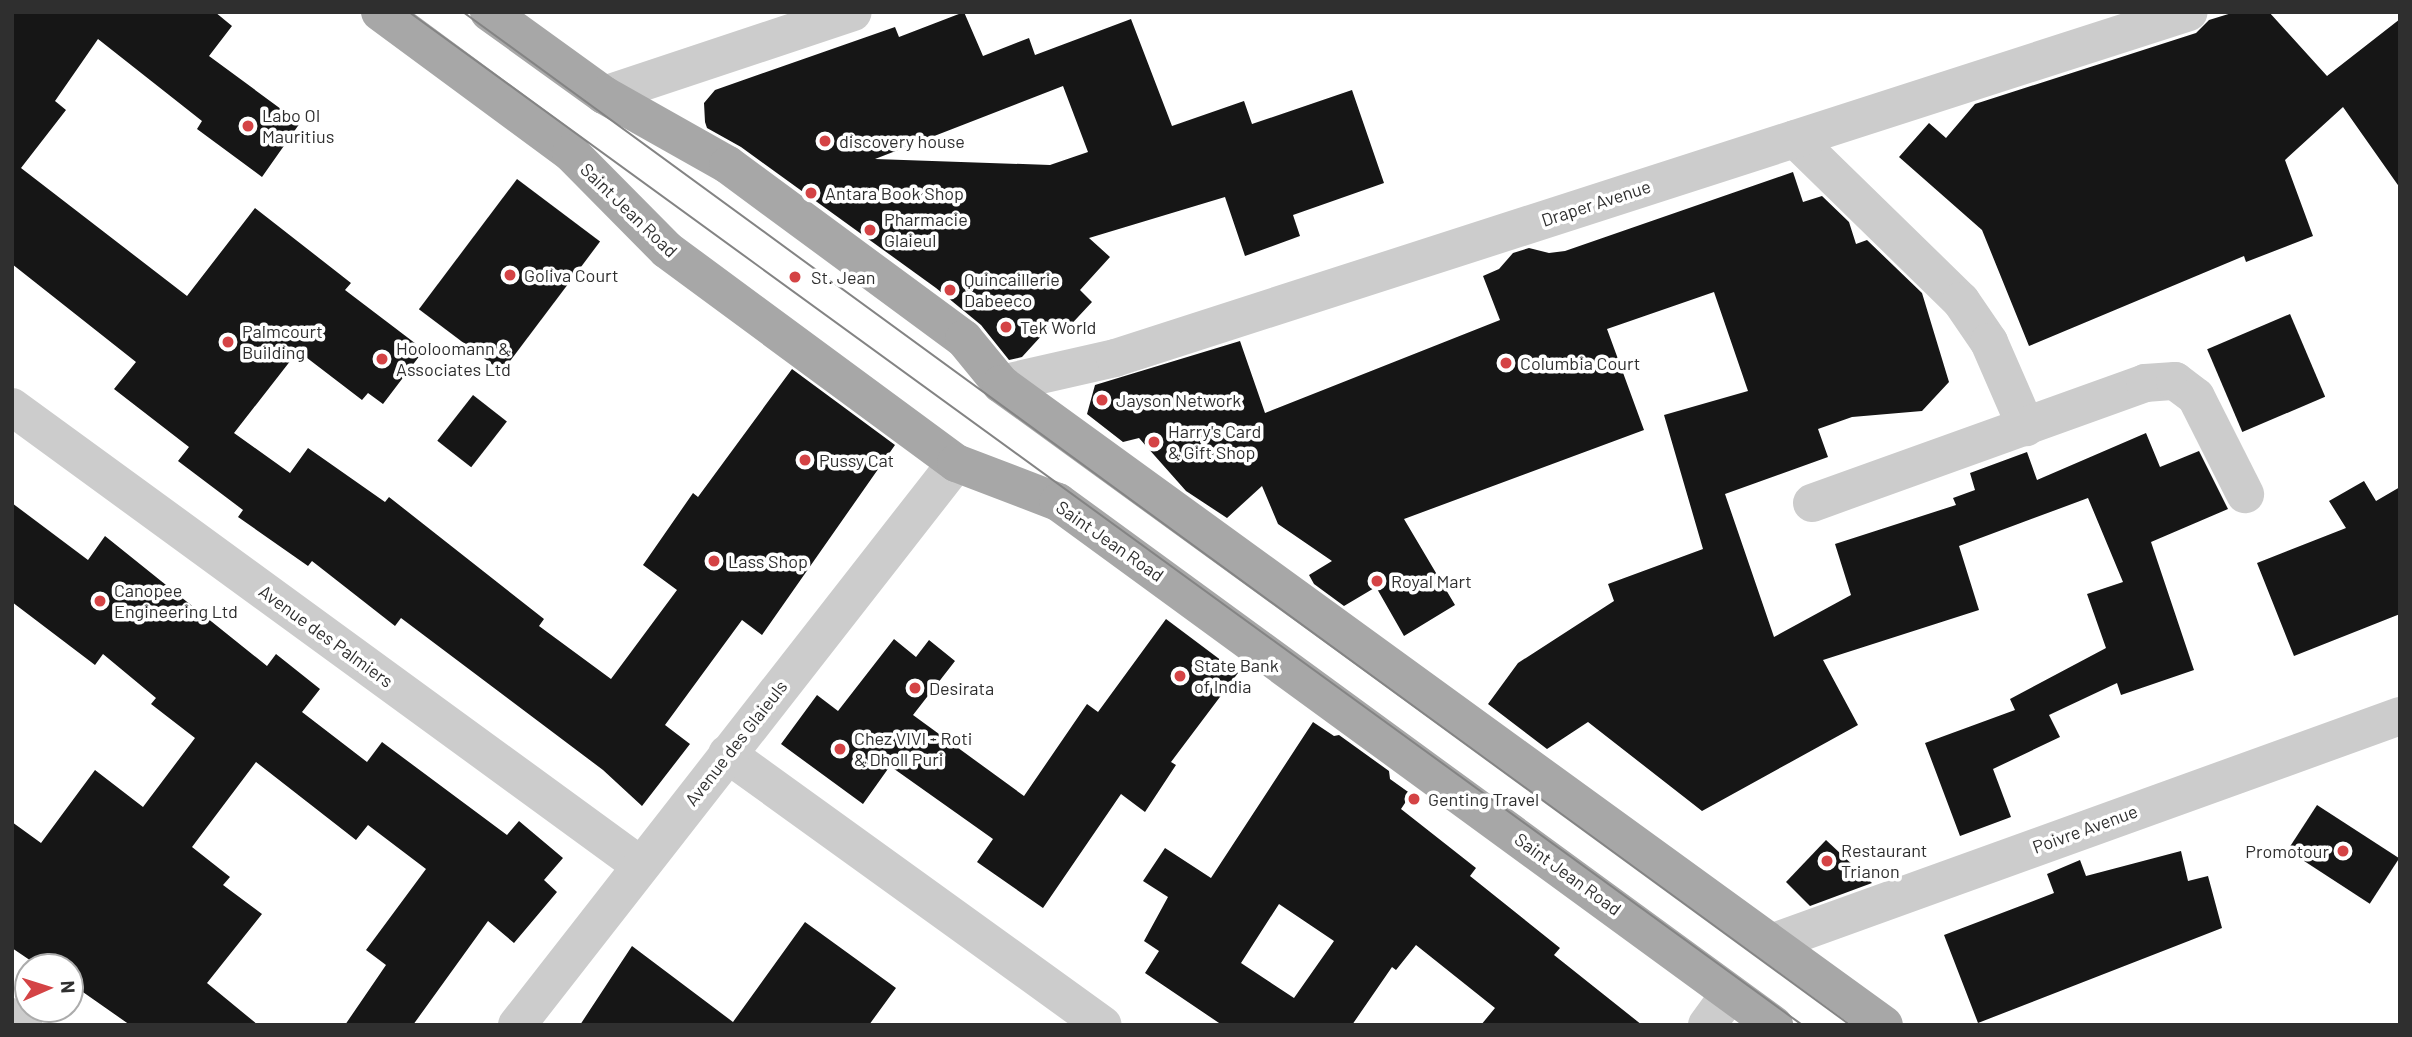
<!DOCTYPE html>
<style>
body{margin:0}
#map{position:relative;width:2412px;height:1037px;overflow:hidden;background:#fff;font-family:Barlow,sans-serif}
div>[style]{position:absolute}
[style*='--x']{left:calc(var(--x)*1px);top:calc(var(--y)*1px);width:calc(var(--w)*1px);rotate:calc(var(--a)*1deg)}
.building>*{inset:0;background:#161616;transform-origin:0 0}
.minor>*{height:38px;margin:-19px;padding:0 19px;transform-origin:19px;border-radius:19px;background:#ccc}
.major>*{height:38px;margin:-19px;padding:0 19px;transform-origin:19px;border-radius:19px;background:#a7a7a7}
.tram>*{height:2px;margin:-1px;padding:0 1px;transform-origin:1px;border-radius:1px;background:#848484}
.dots>*{width:19px;height:19px;translate:-50% -50%;box-sizing:border-box;border:4px solid #fff;border-radius:50%}
span{translate:-50% -50%;white-space:nowrap;text-align:center;line-height:1.15;-webkit-text-stroke:7px #fff;paint-order:stroke}
.poi-label{font-size:18px;color:#2f2f2f}
.left{translate:0 -50%;text-align:left}
.right{translate:-100% -50%;text-align:right}
.street-label{font-size:18px;color:#2f2f2f}
.frame{position:absolute;inset:0;border:14px solid #2f2f2f;pointer-events:none}
.north{position:absolute;left:14px;top:953px;width:70px;height:70px;box-sizing:border-box;background:#fff;border:2px solid #acacac;border-radius:50%;rotate:87deg;font-size:19px;font-weight:700;line-height:28px;text-align:center;color:#2f2f2f}
.north::after{content:'';display:block;margin:auto;width:24px;height:32px;background:#d44345;clip-path:polygon(50% 0,100% 100%,50% 72%,0 100%)}
</style>
<div id="map">
<div class="building">
<i style="clip-path:polygon(12px 12px,215px 12px,232px 26px,209px 56px,300px 123px,262px 177px,197px 129px,202px 121px,98px 39px,55px 101px,66px 110px,21px 168px,187px 296px,255px 208px,351px 283px,345px 290px,424px 350px,383px 404px,368px 393px,362px 400px,298px 351px,234px 433px,290px 473px,308px 448px,385px 502px,389px 497px,544px 619px,539px 626px,611px 679px,677px 590px,643px 565px,693px 493px,698px 497px,792px 369px,895px 445px,762px 635px,742px 620px,665px 725px,690px 744px,642px 806px,603px 770px,401px 618px,395px 626px,312px 561px,308px 566px,238px 517px,243px 510px,178px 461px,189px 447px,114px 389px,136px 362px,12px 264px)"></i>
<i style="clip-path:polygon(evenodd,964px 12px,983px 56px,1029px 38px,1035px 55px,1131px 19px,1172px 126px,1244px 101px,1252px 124px,1352px 90px,1384px 183px,1293px 215px,1300px 236px,1245px 256px,1225px 197px,1089px 238px,1110px 257px,1080px 290px,1092px 302px,1064px 332px,1054px 322px,1022px 357px,1009px 360px,981px 325px,936px 288px,741px 147px,707px 128px,705px 122px,704px 103px,715px 90px,895px 27px,899px 37px,964px 12px,1063px 86px,1088px 152px,1050px 165px,875px 159px,1063px 86px)"></i>
<i style="clip-path:polygon(2235px 12px,2269px 12px,2327px 76px,2400px 19px,2400px 188px,2343px 107px,2285px 160px,2313px 236px,2246px 262px,2244px 256px,2029px 346px,1982px 230px,1899px 157px,1929px 123px,1946px 138px,1975px 104px,2196px 33px,2209px 20px)"></i>
<i style="clip-path:polygon(1793px 172px,1803px 202px,1822px 196px,1849px 222px,1856px 244px,1867px 240px,1922px 293px,1949px 382px,1922px 411px,1852px 417px,1818px 429px,1828px 457px,1725px 494px,1774px 637px,1851px 595px,1835px 544px,1956px 505px,1953px 498px,1975px 490px,1970px 473px,2027px 452px,2037px 480px,2146px 433px,2160px 467px,2199px 451px,2228px 509px,2151px 542px,2194px 670px,2121px 695px,2117px 683px,2049px 715px,2060px 737px,1993px 769px,2011px 817px,1960px 836px,1925px 743px,2015px 710px,2010px 699px,2106px 648px,2087px 594px,2123px 582px,2088px 498px,1959px 546px,1979px 610px,1823px 660px,1858px 725px,1702px 811px,1588px 722px,1547px 749px,1488px 704px,1518px 663px,1614px 601px,1608px 584px,1703px 549px,1664px 415px,1748px 391px,1714px 292px,1607px 329px,1644px 430px,1404px 519px,1455px 605px,1404px 636px,1376px 587px,1344px 606px,1314px 584px,1309px 575px,1332px 561px,1278px 524px,1262px 486px,1227px 518px,1186px 491px,1139px 438px,1123px 442px,1087px 414px,1095px 385px,1240px 341px,1265px 413px,1500px 320px,1483px 276px,1499px 269px,1513px 253px,1529px 248px,1549px 253px,1565px 251px)"></i>
<i style="left:517px;top:179px;width:104px;height:163px;rotate:37deg"></i>
<i style="left:2290px;top:314px;width:90px;height:90px;rotate:67deg"></i>
<i style="left:473px;top:395px;width:43px;height:58px;rotate:38deg"></i>
<i style="clip-path:polygon(2364px 481px,2376px 501px,2400px 487px,2400px 614px,2294px 656px,2257px 563px,2346px 528px,2329px 501px)"></i>
<i style="clip-path:polygon(12px 503px,88px 560px,105px 536px,267px 666px,276px 654px,320px 689px,302px 712px,367px 762px,382px 742px,507px 835px,519px 821px,563px 858px,544px 880px,557px 892px,514px 943px,488px 921px,413px 1025px,345px 1025px,386px 965px,366px 950px,426px 869px,368px 825px,356px 840px,256px 762px,192px 847px,230px 877px,223px 885px,262px 914px,207px 983px,258px 1025px,130px 1025px,70px 983px,70px 967px,40px 967px,12px 948px,12px 822px,41px 843px,95px 770px,143px 807px,195px 738px,151px 704px,156px 698px,103px 654px,95px 665px,12px 602px)"></i>
<i style="clip-path:polygon(1166px 619px,1238px 673px,1171px 762px,1176px 765px,1145px 812px,1121px 794px,1043px 908px,977px 862px,993px 839px,890px 766px,863px 804px,781px 744px,817px 695px,838px 711px,894px 639px,916px 657px,929px 640px,955px 661px,913px 715px,1024px 796px,1087px 704px,1098px 712px)"></i>
<i style="clip-path:polygon(evenodd,1313px 722px,1334px 736px,1339px 735px,1389px 771px,1390px 779px,1411px 794px,1401px 809px,1476px 868px,1470px 876px,1560px 948px,1554px 955px,1642px 1025px,1481px 1025px,1495px 1008px,1416px 945px,1396px 970px,1392px 967px,1352px 1025px,1222px 1025px,1145px 973px,1159px 951px,1144px 941px,1168px 897px,1143px 881px,1165px 848px,1211px 878px,1313px 722px,1279px 904px,1334px 941px,1294px 998px,1241px 963px,1279px 904px)"></i>
<i style="left:2317px;top:805px;width:98px;height:54px;rotate:33deg"></i>
<i style="clip-path:polygon(1826px 840px,1872px 883px,1810px 906px,1786px 882px)"></i>
<i style="clip-path:polygon(2181px 851px,2188px 881px,2208px 876px,2222px 928px,1978px 1023px,1944px 935px,2054px 893px,2047px 874px,2080px 860px,2086px 876px)"></i>
<i style="clip-path:polygon(805px 922px,896px 988px,869px 1025px,580px 1025px,632px 946px,733px 1022px)"></i>
</div>
<div class="minor">
<i style="--x:604;--y:95;--w:262;--a:-18.4"></i>
<i style="--x:1795;--y:139;--w:232;--a:44.3"></i>
<i style="--x:1961;--y:301;--w:50;--a:55.7"></i>
<i style="--x:1989;--y:342;--w:93;--a:66.5"></i>
<i style="--x:1001;--y:384;--w:117;--a:-12.8"></i>
<i style="--x:1115;--y:358;--w:1128;--a:-17.86"></i>
<i style="--x:12;--y:407;--w:777;--a:36.1"></i>
<i style="--x:1812;--y:503;--w:354;--a:-19.8"></i>
<i style="--x:2145;--y:383;--w:30;--a:-4"></i>
<i style="--x:2175;--y:381;--w:26;--a:37"></i>
<i style="--x:2196;--y:397;--w:109;--a:63.2"></i>
<i style="--x:727;--y:754;--w:463;--a:35.8"></i>
<i style="--x:1771;--y:943;--w:669;--a:-19.84"></i>
<i style="--x:12;--y:1017;--w:14;--a:36"></i>
<i style="--x:517;--y:1025;--w:713;--a:-52.01"></i>
<i style="--x:1707;--y:1025;--w:39;--a:-54"></i>
</div>
<div class="major">
<i style="--x:380;--y:12;--w:237;--a:36.4"></i>
<i style="--x:571;--y:153;--w:136;--a:45.3"></i>
<i style="--x:667;--y:250;--w:359;--a:36.4"></i>
<i style="--x:956;--y:463;--w:109;--a:20.9"></i>
<i style="--x:1058;--y:502;--w:887;--a:36.15"></i>
<i style="--x:489;--y:12;--w:142;--a:35.8"></i>
<i style="--x:604;--y:95;--w:142;--a:29.4"></i>
<i style="--x:728;--y:165;--w:293;--a:36.4"></i>
<i style="--x:964;--y:339;--w:58;--a:50.6"></i>
<i style="--x:1001;--y:384;--w:1091;--a:35.98"></i>
</div>
<div class="tram">
<i style="--x:409;--y:12;--w:1722;--a:36.02"></i>
<i style="--x:463;--y:12;--w:1718;--a:36.14"></i>
</div>
<div class="dots">
<i style="left:248px;top:126px;background:#d44345"></i>
<i style="left:825px;top:141px;background:#d44345"></i>
<i style="left:811px;top:193px;background:#d44345"></i>
<i style="left:870px;top:230px;background:#d44345"></i>
<i style="left:510px;top:275px;background:#d44345"></i>
<i style="left:795px;top:277px;background:#d44345"></i>
<i style="left:950px;top:290px;background:#d44345"></i>
<i style="left:1006px;top:327px;background:#d44345"></i>
<i style="left:228px;top:342px;background:#d44345"></i>
<i style="left:382px;top:359px;background:#d44345"></i>
<i style="left:1506px;top:363px;background:#d44345"></i>
<i style="left:1102px;top:400px;background:#d44345"></i>
<i style="left:1154px;top:442px;background:#d44345"></i>
<i style="left:805px;top:460px;background:#d44345"></i>
<i style="left:714px;top:561px;background:#d44345"></i>
<i style="left:1377px;top:581px;background:#d44345"></i>
<i style="left:100px;top:601px;background:#d44345"></i>
<i style="left:1180px;top:676px;background:#d44345"></i>
<i style="left:915px;top:688px;background:#d44345"></i>
<i style="left:840px;top:749px;background:#d44345"></i>
<i style="left:1414px;top:799px;background:#d44345"></i>
<i style="left:2343px;top:851px;background:#d44345"></i>
<i style="left:1827px;top:861px;background:#d44345"></i>
</div>
<div class="poi-label">
<span class="left" style="left:262px;top:126px">Labo OI<br>Mauritius</span>
<span class="left" style="left:839px;top:141px">discovery house</span>
<span class="left" style="left:825px;top:193px">Antara Book Shop</span>
<span class="left" style="left:884px;top:230px">Pharmacie<br>Glaieul</span>
<span class="left" style="left:524px;top:275px">Goliva Court</span>
<span class="left" style="left:811px;top:277px">St. Jean</span>
<span class="left" style="left:964px;top:290px">Quincaillerie<br>Dabeeco</span>
<span class="left" style="left:1020px;top:327px">Tek World</span>
<span class="left" style="left:242px;top:342px">Palmcourt<br>Building</span>
<span class="left" style="left:396px;top:359px">Hooloomann &amp;<br>Associates Ltd</span>
<span class="left" style="left:1520px;top:363px">Columbia Court</span>
<span class="left" style="left:1116px;top:400px">Jayson Network</span>
<span class="left" style="left:1168px;top:442px">Harry's Card<br>&amp; Gift Shop</span>
<span class="left" style="left:819px;top:460px">Pussy Cat</span>
<span class="left" style="left:728px;top:561px">Lass Shop</span>
<span class="left" style="left:1391px;top:581px">Royal Mart</span>
<span class="left" style="left:114px;top:601px">Canopee<br>Engineering Ltd</span>
<span class="left" style="left:1194px;top:676px">State Bank<br>of India</span>
<span class="left" style="left:929px;top:688px">Desirata</span>
<span class="left" style="left:854px;top:749px">Chez VIVI - Roti<br>&amp; Dholl Puri</span>
<span class="left" style="left:1428px;top:799px">Genting Travel</span>
<span class="left" style="left:1841px;top:861px">Restaurant<br>Trianon</span>
<span class="right" style="left:2329px;top:851px">Promotour</span>
</div>
<div class="street-label">
<span style="left:1596px;top:203px;rotate:-18deg">Draper Avenue</span>
<span style="left:629px;top:210px;rotate:44deg">Saint Jean Road</span>
<span style="left:1110px;top:541px;rotate:35deg">Saint Jean Road</span>
<span style="left:326px;top:636px;rotate:36deg">Avenue des Palmiers</span>
<span style="left:736px;top:743px;rotate:-52deg">Avenue des Glaieuls</span>
<span style="left:2085px;top:829px;rotate:-20deg">Poivre Avenue</span>
<span style="left:1568px;top:874px;rotate:36deg">Saint Jean Road</span>
</div>
<div class="frame"></div>
<div class="north">N</div>
</div>
